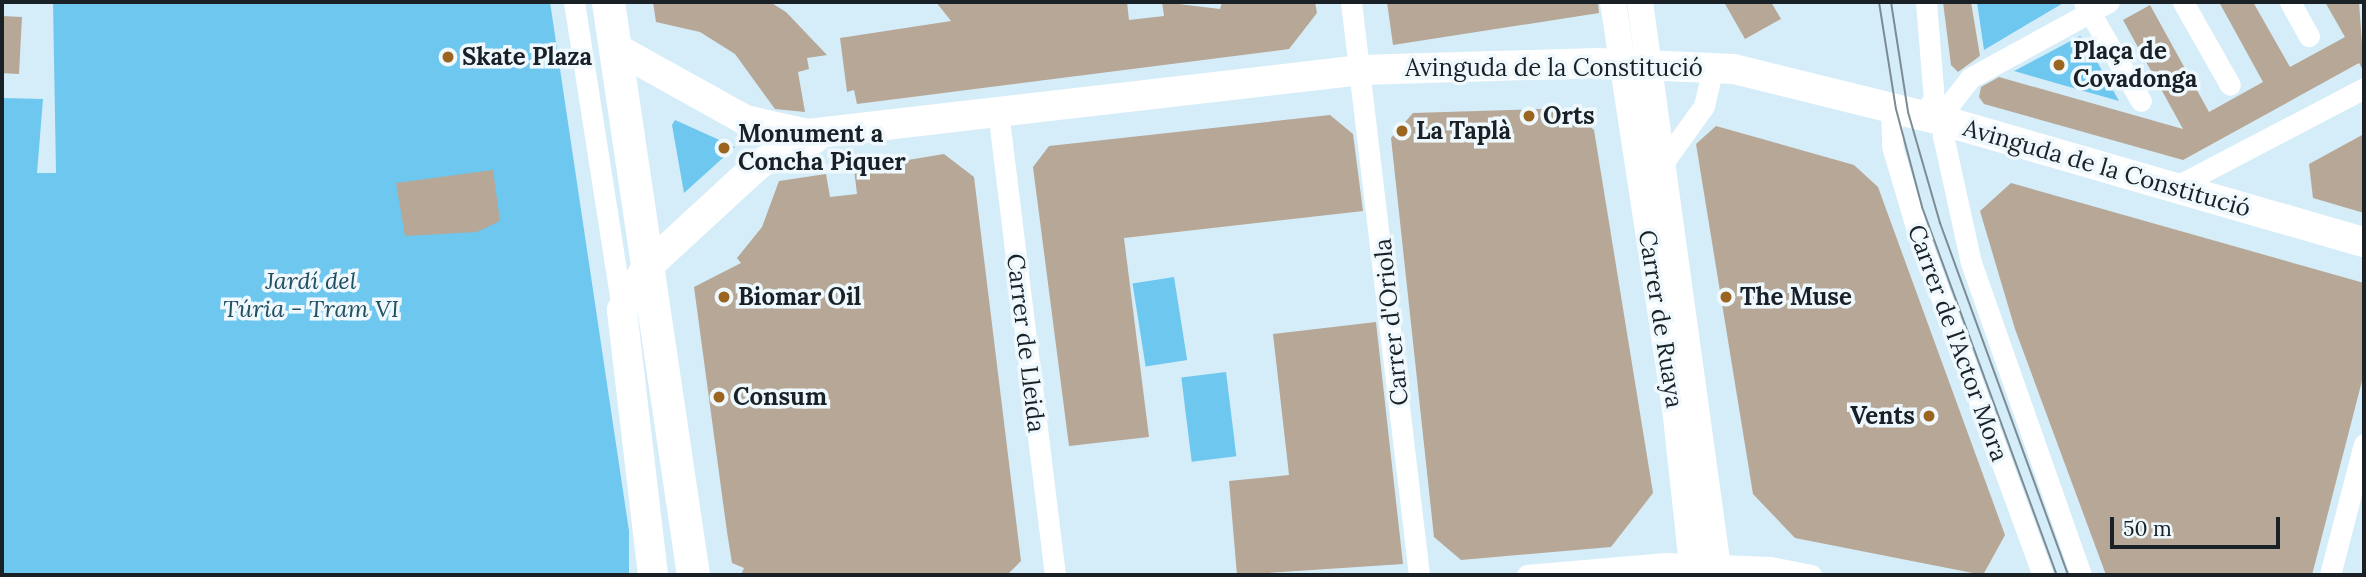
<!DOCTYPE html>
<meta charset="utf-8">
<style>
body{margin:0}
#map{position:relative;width:2366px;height:577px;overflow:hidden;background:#d5edf9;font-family:Lora,serif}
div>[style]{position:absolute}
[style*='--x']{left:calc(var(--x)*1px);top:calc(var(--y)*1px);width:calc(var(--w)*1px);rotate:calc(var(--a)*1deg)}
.green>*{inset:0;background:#6ec7ee;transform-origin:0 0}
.building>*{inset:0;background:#b7a796;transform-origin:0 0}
.minor>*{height:21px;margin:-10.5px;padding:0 10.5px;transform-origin:10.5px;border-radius:10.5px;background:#fff}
.tertiary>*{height:26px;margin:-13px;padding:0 13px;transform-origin:13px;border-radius:13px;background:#fff}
.secondary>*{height:30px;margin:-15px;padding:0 15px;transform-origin:15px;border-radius:15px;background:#fff}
.primary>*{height:33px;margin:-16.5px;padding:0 16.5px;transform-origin:16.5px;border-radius:16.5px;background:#fff}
.tram>*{height:2px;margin:-1px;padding:0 1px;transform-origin:1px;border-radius:1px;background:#7b8c94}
.dots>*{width:19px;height:19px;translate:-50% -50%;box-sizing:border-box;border:4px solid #eef8fd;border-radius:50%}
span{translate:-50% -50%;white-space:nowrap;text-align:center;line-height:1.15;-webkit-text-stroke:7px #eef8fd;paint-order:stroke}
.poi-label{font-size:24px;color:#192126;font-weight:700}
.left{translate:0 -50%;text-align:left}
.right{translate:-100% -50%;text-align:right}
.street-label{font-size:24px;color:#192126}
.park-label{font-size:24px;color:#234f62;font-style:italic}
.frame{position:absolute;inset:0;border:4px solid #192126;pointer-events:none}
.scale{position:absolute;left:2110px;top:517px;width:170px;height:32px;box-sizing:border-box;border:4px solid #192126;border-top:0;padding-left:9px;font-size:21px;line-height:24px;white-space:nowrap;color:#192126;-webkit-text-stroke:5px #eef8fd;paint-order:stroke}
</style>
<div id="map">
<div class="green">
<i style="clip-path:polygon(53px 2px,550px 2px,629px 531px,629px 575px,2px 575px,2px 98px,43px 99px,37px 173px,56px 173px)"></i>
<i style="clip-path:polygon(1977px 2px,2065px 2px,1984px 50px)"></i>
<i style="clip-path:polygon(2080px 36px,2085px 40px,2119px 101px,2014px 71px)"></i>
<i style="clip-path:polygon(675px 120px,735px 147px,684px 193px,672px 125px)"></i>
<i style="left:1174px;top:277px;width:84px;height:42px;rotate:81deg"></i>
<i style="left:1226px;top:372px;width:85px;height:45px;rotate:83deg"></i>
</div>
<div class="building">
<i style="clip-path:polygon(653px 2px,770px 2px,786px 12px,827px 55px,807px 58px,809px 69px,798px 72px,805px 112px,775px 109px,735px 54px,700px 32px,656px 22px)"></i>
<i style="clip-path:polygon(936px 2px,1127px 2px,1129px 20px,1164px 16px,1162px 2px,1220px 9px,1222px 2px,1315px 2px,1317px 13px,1289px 49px,857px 104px,854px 90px,847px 92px,840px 38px,951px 21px)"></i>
<i style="clip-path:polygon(1387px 2px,1598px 2px,1599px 13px,1393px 45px)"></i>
<i style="clip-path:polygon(1724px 2px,1771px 2px,1781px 19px,1745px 39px)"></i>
<i style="clip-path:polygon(1943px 2px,1971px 2px,1980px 56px,1958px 72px,1951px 65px)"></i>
<i style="clip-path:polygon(2219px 2px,2253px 2px,2290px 67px,2345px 37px,2325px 2px,2359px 2px,2364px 72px,2359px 63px,2183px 160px,1984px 104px,1979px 97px,1981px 87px,1999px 77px,2183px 129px,2123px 20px,2150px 5px,2209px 112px,2263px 82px)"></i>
<i style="left:2px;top:16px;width:20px;height:57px;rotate:3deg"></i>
<i style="clip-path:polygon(1569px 108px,1594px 130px,1653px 493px,1611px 547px,1461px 560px,1434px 537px,1391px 138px,1413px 113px)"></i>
<i style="clip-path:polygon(1330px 115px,1353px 134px,1363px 211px,1124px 238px,1149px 437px,1069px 446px,1033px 167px,1049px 146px)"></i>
<i style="clip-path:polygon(1716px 126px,1854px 165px,1878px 187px,2005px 535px,1983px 575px,1795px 538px,1753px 494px,1696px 144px)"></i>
<i style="clip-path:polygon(2364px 134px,2364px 213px,2313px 198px,2309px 164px)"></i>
<i style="clip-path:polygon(944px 154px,974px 177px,1021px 561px,1007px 575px,741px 575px,744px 568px,732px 563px,727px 532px,694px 287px,741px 263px,737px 258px,762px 227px,779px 181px,826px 174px,830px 197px,857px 194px,854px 169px)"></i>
<i style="clip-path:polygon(493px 170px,500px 221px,477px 232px,405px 236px,396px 183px)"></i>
<i style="clip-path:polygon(2011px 183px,2364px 283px,2364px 373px,2312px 575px,2106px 575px,2015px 329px,1980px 211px)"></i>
<i style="clip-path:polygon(1376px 322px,1403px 564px,1237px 575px,1229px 481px,1289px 475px,1273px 334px)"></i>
</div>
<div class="minor">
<i style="--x:574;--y:2;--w:312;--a:81.1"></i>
<i style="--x:1351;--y:2;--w:577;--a:83.23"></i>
<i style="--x:2084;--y:2;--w:114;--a:60.1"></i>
<i style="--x:2183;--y:2;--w:95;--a:60.5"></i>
<i style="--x:2290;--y:2;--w:39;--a:61"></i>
<i style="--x:1891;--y:108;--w:38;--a:88"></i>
<i style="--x:1892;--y:146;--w:92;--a:73.5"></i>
<i style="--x:1918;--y:234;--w:363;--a:69.9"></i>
<i style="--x:998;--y:111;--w:467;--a:83"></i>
<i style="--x:1919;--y:115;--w:21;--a:-43"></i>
<i style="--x:1934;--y:101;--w:99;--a:-94.6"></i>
<i style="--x:1663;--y:163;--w:70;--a:-54.3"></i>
<i style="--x:1704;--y:106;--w:40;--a:-77"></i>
<i style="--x:2175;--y:187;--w:213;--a:-27.6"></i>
<i style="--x:1527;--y:575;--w:139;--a:-5"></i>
<i style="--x:1665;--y:563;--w:105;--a:2.2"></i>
<i style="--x:1770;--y:567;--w:42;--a:11"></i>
<i style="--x:2081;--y:575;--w:331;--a:-109.4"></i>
<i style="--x:1971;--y:263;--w:130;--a:-102.4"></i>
<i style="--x:1943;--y:136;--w:27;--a:-84"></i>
<i style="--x:1946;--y:109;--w:39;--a:-52"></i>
<i style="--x:1970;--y:78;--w:158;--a:-28.7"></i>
<i style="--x:2330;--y:575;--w:135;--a:-75.5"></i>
</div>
<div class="tertiary">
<i style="--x:1613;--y:2;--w:411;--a:81.3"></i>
<i style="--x:1675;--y:408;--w:168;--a:83.8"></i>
<i style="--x:1640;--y:2;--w:578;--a:82.15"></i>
</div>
<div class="secondary">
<i style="--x:614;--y:47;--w:150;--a:29.1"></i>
<i style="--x:745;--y:120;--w:65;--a:12.5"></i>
<i style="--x:808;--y:134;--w:557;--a:-6.6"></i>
<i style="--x:1361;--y:70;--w:236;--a:-1.7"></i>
<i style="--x:1597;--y:63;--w:137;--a:2.5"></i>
<i style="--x:1734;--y:69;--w:216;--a:13.9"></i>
<i style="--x:1944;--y:121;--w:437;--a:16.1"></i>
<i style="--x:653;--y:575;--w:267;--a:-96.7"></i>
<i style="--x:622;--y:310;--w:48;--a:-60.3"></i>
<i style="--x:646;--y:268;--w:155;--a:-42.6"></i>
<i style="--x:760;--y:163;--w:59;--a:-24"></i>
</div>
<div class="primary">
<i style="--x:608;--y:2;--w:579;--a:81.56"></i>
</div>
<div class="tram">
<i style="--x:1879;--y:2;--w:108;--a:81"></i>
<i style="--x:1896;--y:109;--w:101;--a:75.1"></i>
<i style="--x:1922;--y:207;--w:392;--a:69.9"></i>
<i style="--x:1891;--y:2;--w:111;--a:81.2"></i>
<i style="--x:1908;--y:112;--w:116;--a:73.9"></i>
<i style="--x:1940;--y:223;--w:375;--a:70"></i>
</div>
<div class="dots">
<i style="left:448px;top:57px;background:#9b641f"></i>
<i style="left:2059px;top:65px;background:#9b641f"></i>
<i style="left:1529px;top:116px;background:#9b641f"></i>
<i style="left:1402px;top:131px;background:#9b641f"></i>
<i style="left:724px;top:148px;background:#9b641f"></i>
<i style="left:724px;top:297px;background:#9b641f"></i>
<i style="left:1726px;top:297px;background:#9b641f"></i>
<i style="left:719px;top:397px;background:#9b641f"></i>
<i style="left:1929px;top:416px;background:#9b641f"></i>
</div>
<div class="poi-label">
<span class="left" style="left:2073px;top:65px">Plaça de<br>Covadonga</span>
<span class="left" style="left:462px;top:57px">Skate Plaza</span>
<span class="left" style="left:1543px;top:116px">Orts</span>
<span class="left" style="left:1416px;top:131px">La Taplà</span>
<span class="left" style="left:738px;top:148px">Monument a<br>Concha Piquer</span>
<span class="left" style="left:738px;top:297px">Biomar Oil</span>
<span class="left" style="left:1740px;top:297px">The Muse</span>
<span class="left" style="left:733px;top:397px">Consum</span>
<span class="right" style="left:1915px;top:416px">Vents</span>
</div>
<div class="street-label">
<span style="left:1554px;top:68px">Avinguda de la Constitució</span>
<span style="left:2107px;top:168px;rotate:16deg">Avinguda de la Constitució</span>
<span style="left:1661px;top:319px;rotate:81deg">Carrer de Ruaya</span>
<span style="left:1391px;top:322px;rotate:-96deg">Carrer d'Oriola</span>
<span style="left:1026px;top:343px;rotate:83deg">Carrer de Lleida</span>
<span style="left:1958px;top:343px;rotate:70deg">Carrer de l'Actor Mora</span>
</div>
<div class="park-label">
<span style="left:311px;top:295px">Jardí del<br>Túria - Tram VI</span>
</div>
<div class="frame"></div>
<div class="scale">50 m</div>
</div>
